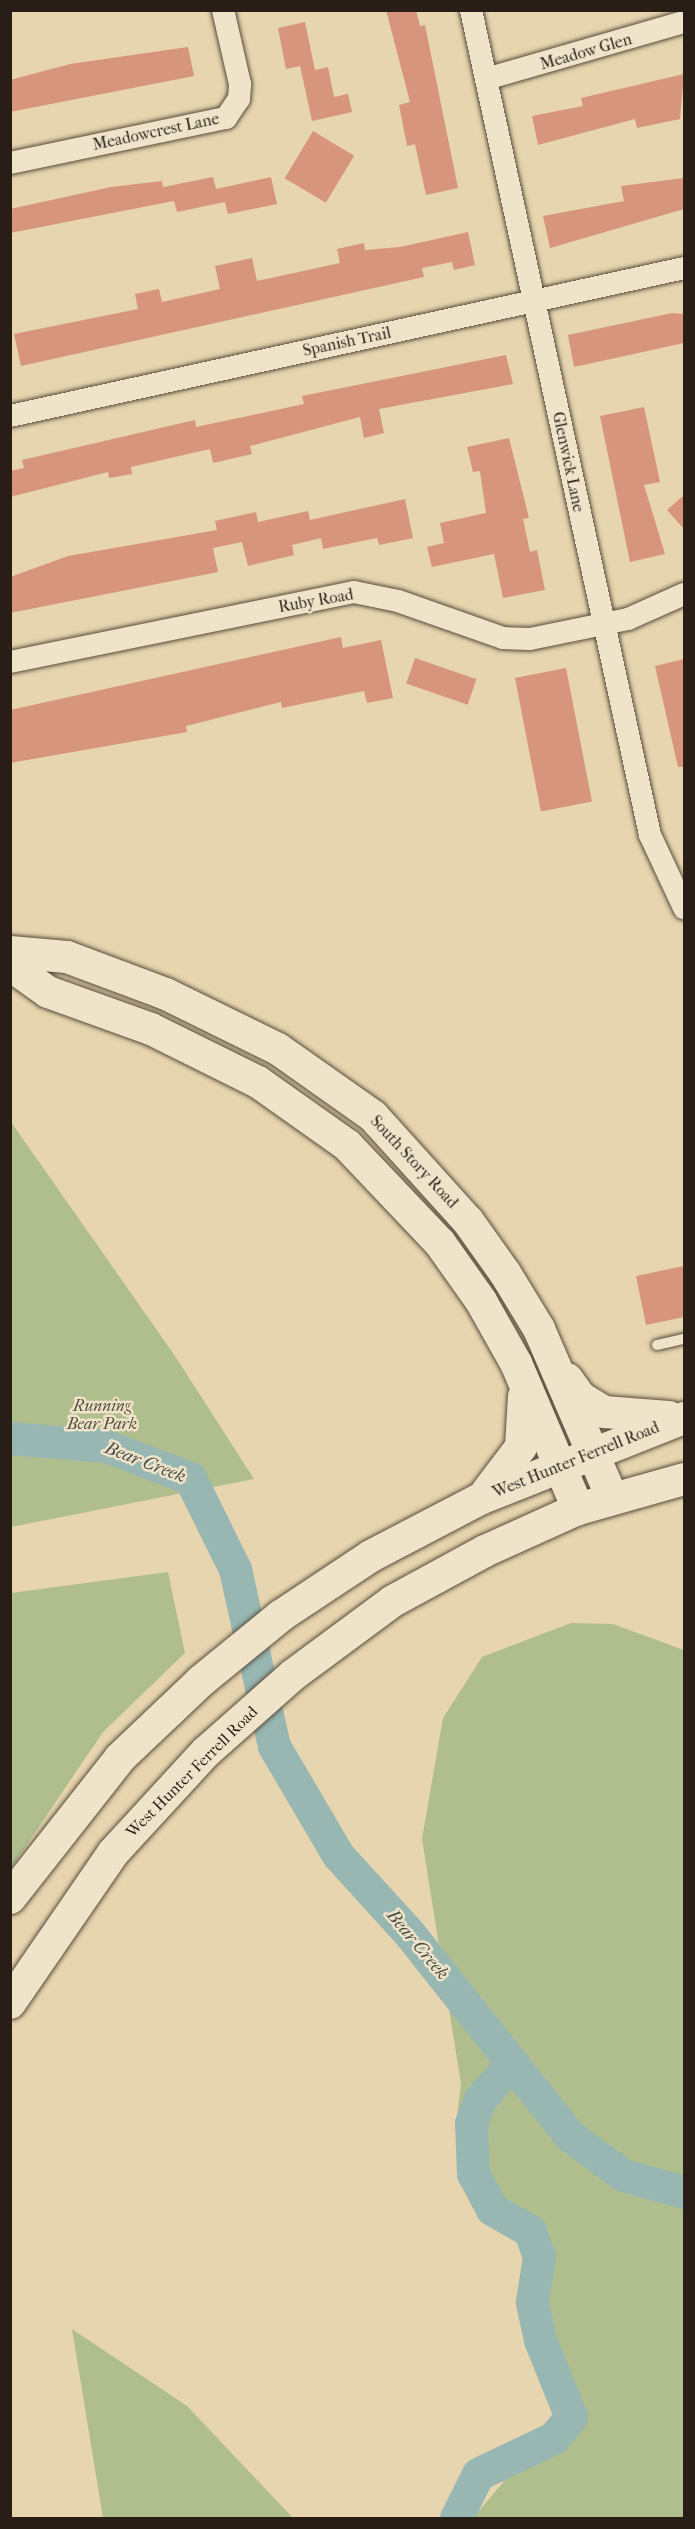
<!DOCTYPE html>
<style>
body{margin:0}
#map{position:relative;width:695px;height:2529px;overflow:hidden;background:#e6d5ae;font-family:"IM FELL French Canon",serif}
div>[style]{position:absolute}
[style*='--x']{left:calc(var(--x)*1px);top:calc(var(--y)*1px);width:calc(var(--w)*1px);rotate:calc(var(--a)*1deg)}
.green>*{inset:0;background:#b0be8e}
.river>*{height:33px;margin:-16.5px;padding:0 16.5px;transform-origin:16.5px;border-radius:16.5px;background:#98b7b2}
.building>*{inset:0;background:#d7957e;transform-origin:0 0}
.roads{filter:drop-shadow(0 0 2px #584c3d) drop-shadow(0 0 2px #584c3d)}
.service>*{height:10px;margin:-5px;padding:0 5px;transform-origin:5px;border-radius:5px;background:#efe4ca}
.minor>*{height:22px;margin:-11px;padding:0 11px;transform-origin:11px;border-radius:11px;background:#efe4ca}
.secondary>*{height:32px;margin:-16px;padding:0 16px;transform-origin:16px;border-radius:16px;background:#efe4ca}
span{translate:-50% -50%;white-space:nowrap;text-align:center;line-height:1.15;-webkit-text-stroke:5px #efe4ca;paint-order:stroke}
.street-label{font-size:16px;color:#291e17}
.park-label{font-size:16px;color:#524e3b;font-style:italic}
.water-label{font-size:18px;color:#4a4c46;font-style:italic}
.frame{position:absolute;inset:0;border:12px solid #291e17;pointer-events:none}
</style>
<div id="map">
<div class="green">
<i style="clip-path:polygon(11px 1122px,175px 1356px,254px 1479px,11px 1527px)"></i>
<i style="clip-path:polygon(168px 1572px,185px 1653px,103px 1732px,11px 1868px,11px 1593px)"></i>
<i style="clip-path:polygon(571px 1623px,613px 1624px,684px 1650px,684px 2518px,473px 2518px,557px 2418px,522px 2298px,533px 2260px,526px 2237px,512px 2222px,484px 2216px,467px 2173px,457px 2116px,461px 2084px,422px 1839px,443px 1718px,482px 1657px)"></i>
<i style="clip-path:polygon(72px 2329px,187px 2406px,293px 2518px,103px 2518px)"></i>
</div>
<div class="river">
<i style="--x:10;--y:1438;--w:96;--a:4.8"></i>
<i style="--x:106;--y:1446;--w:90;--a:20.9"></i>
<i style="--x:190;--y:1478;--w:102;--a:63.7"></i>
<i style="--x:235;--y:1569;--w:181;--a:77.6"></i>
<i style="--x:274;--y:1746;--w:126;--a:59.6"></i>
<i style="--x:338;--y:1855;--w:105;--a:47.7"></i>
<i style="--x:409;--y:1933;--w:259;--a:51.6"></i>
<i style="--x:570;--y:2136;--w:66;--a:36.3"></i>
<i style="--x:623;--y:2175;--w:63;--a:15.6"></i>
<i style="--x:456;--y:2518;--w:49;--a:-63.4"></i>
<i style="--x:478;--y:2474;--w:83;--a:-25.6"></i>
<i style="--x:553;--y:2438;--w:28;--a:-49"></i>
<i style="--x:571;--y:2417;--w:83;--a:-111.9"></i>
<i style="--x:540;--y:2340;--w:40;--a:-102"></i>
<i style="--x:532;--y:2301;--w:45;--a:-81"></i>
<i style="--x:539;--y:2257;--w:28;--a:-109"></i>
<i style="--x:530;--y:2231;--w:44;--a:-149.9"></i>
<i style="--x:492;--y:2209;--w:40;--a:-118"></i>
<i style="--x:473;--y:2174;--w:51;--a:-92.2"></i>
<i style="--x:471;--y:2123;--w:26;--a:-69"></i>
<i style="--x:480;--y:2099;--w:48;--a:-48.4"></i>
</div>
<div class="building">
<i style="clip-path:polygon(386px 10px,416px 10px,420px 26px,425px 25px,458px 188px,426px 195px,415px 144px,407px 146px,399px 105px,410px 102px)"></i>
<i style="clip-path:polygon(305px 22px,315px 70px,328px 67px,334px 97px,348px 94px,352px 112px,312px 121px,300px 66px,286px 69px,278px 28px)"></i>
<i style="clip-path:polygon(188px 47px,194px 76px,10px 112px,10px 80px,70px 64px)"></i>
<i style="clip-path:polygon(684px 74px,680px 119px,637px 128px,635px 119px,538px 145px,532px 116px,583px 106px,581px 98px)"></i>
<i style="left:313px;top:131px;width:48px;height:55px;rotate:31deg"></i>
<i style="clip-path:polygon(213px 177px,216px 189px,271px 177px,277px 204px,228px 214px,225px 202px,177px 212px,174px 201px,10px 233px,10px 209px,111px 187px,162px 181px,163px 187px)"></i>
<i style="clip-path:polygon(684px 178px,684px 209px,550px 248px,543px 216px,624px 201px,621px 186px)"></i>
<i style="clip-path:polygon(468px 232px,475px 265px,454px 270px,452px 262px,422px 268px,424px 277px,21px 366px,14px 334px,138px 309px,135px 294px,159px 289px,162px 302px,220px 289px,215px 266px,252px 258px,257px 281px,340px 263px,337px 249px,364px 243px,365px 250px,400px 247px)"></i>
<i style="clip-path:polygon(672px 313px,684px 314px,684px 343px,574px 367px,568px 335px)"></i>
<i style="clip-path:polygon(506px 355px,513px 384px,379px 409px,384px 433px,364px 438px,360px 417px,250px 446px,252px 454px,213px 463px,210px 449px,131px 467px,132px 474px,109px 478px,108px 472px,10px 497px,10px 471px,24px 468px,22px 460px,195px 420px,196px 427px,304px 404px,302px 396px)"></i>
<i style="clip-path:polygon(644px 407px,660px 482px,644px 485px,665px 554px,630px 562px,600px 416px)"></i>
<i style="clip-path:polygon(509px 438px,529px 518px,523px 519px,530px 552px,537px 550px,545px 590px,503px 598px,494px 554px,432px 567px,427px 547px,444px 543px,440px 523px,486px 513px,480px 471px,473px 472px,467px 447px)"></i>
<i style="clip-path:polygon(684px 495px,684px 529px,667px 510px)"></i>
<i style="clip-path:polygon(405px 499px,413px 538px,379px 545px,377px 538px,323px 549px,321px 538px,292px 545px,294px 555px,248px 566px,242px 542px,213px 548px,218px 572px,10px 613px,10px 577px,68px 556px,217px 530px,215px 521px,256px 512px,258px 522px,308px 511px,310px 520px)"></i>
<i style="clip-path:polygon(341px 637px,343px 648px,381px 640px,393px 698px,367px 703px,364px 691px,282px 708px,281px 702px,186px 726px,187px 732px,10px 763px,10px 710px)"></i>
<i style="left:415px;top:658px;width:65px;height:27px;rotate:19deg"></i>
<i style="clip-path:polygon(684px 659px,684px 767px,678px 767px,655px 666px)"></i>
<i style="left:566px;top:668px;width:136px;height:52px;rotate:79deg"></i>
<i style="clip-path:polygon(684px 1266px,684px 1317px,646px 1325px,636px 1276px)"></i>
</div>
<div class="roads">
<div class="service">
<i style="--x:657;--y:1345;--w:28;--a:-13"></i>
</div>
<div class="minor">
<i style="--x:471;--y:10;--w:844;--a:77.76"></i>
<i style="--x:650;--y:835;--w:81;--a:65"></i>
<i style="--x:486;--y:79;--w:206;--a:-16.1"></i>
<i style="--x:10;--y:163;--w:221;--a:-11.8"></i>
<i style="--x:226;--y:118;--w:23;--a:-56"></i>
<i style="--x:239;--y:99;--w:15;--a:-86"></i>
<i style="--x:240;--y:84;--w:76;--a:-102.9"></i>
<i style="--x:10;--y:416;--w:690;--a:-12.38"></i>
<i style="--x:10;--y:662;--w:351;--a:-11.5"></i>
<i style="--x:354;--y:592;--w:45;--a:11.6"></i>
<i style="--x:398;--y:601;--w:111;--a:19.4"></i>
<i style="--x:503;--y:638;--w:27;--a:2"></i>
<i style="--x:530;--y:639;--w:100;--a:-11.5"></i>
<i style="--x:628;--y:619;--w:61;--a:-24.1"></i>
</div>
<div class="secondary">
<i style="--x:10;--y:952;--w:57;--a:5"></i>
<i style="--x:67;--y:957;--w:106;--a:20.5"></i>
<i style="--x:166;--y:994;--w:125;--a:26.2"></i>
<i style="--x:278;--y:1049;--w:116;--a:35.2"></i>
<i style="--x:373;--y:1116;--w:142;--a:47.9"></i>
<i style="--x:468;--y:1221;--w:64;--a:54.6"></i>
<i style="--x:505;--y:1273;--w:66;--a:58.7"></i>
<i style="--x:539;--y:1329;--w:184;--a:66.6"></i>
<i style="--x:10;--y:965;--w:47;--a:35.4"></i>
<i style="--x:48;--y:992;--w:109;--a:19.8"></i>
<i style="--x:151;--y:1029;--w:119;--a:26.4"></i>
<i style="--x:258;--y:1082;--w:109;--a:35.3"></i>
<i style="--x:347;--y:1145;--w:135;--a:46.5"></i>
<i style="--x:440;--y:1243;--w:71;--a:54.7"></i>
<i style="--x:481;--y:1301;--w:71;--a:60.6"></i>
<i style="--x:516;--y:1363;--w:159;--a:67"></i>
<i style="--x:567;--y:1379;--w:24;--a:54"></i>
<i style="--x:581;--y:1398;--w:27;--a:31"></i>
<i style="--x:604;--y:1412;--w:65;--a:4.4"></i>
<i style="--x:487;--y:1492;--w:56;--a:-52.9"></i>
<i style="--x:521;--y:1447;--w:51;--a:-86.6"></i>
<i style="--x:10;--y:1898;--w:178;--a:-51.8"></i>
<i style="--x:120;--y:1758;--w:112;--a:-43.5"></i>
<i style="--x:201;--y:1681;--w:104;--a:-39.2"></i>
<i style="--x:282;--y:1615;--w:107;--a:-33.5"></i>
<i style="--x:371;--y:1556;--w:125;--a:-27.6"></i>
<i style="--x:482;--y:1498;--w:217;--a:-21.6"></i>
<i style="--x:10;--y:2003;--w:182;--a:-55.5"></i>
<i style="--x:113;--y:1853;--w:137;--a:-47.4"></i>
<i style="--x:206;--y:1752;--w:116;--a:-41.5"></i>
<i style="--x:293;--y:1675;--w:124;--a:-36.5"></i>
<i style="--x:393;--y:1601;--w:105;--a:-28.5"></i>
<i style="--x:485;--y:1551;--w:102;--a:-24.3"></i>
<i style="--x:578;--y:1509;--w:110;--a:-15.8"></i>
</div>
</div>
<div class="street-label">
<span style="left:586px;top:52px;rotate:-16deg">Meadow Glen</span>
<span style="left:156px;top:132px;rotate:-12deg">Meadowcrest Lane</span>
<span style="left:347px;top:342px;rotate:-12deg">Spanish Trail</span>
<span style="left:568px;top:462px;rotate:78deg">Glenwick Lane</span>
<span style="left:316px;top:601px;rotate:-10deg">Ruby Road</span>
<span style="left:414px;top:1162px;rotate:47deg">South Story Road</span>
<span style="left:576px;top:1460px;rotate:-22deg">West Hunter Ferrell Road</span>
<span style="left:192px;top:1772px;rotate:-45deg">West Hunter Ferrell Road</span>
</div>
<div class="park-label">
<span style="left:102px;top:1415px">Running<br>Bear Park</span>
</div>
<div class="water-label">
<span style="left:145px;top:1463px;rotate:21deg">Bear Creek</span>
<span style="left:417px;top:1945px;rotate:50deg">Bear Creek</span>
</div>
<div class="frame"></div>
</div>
